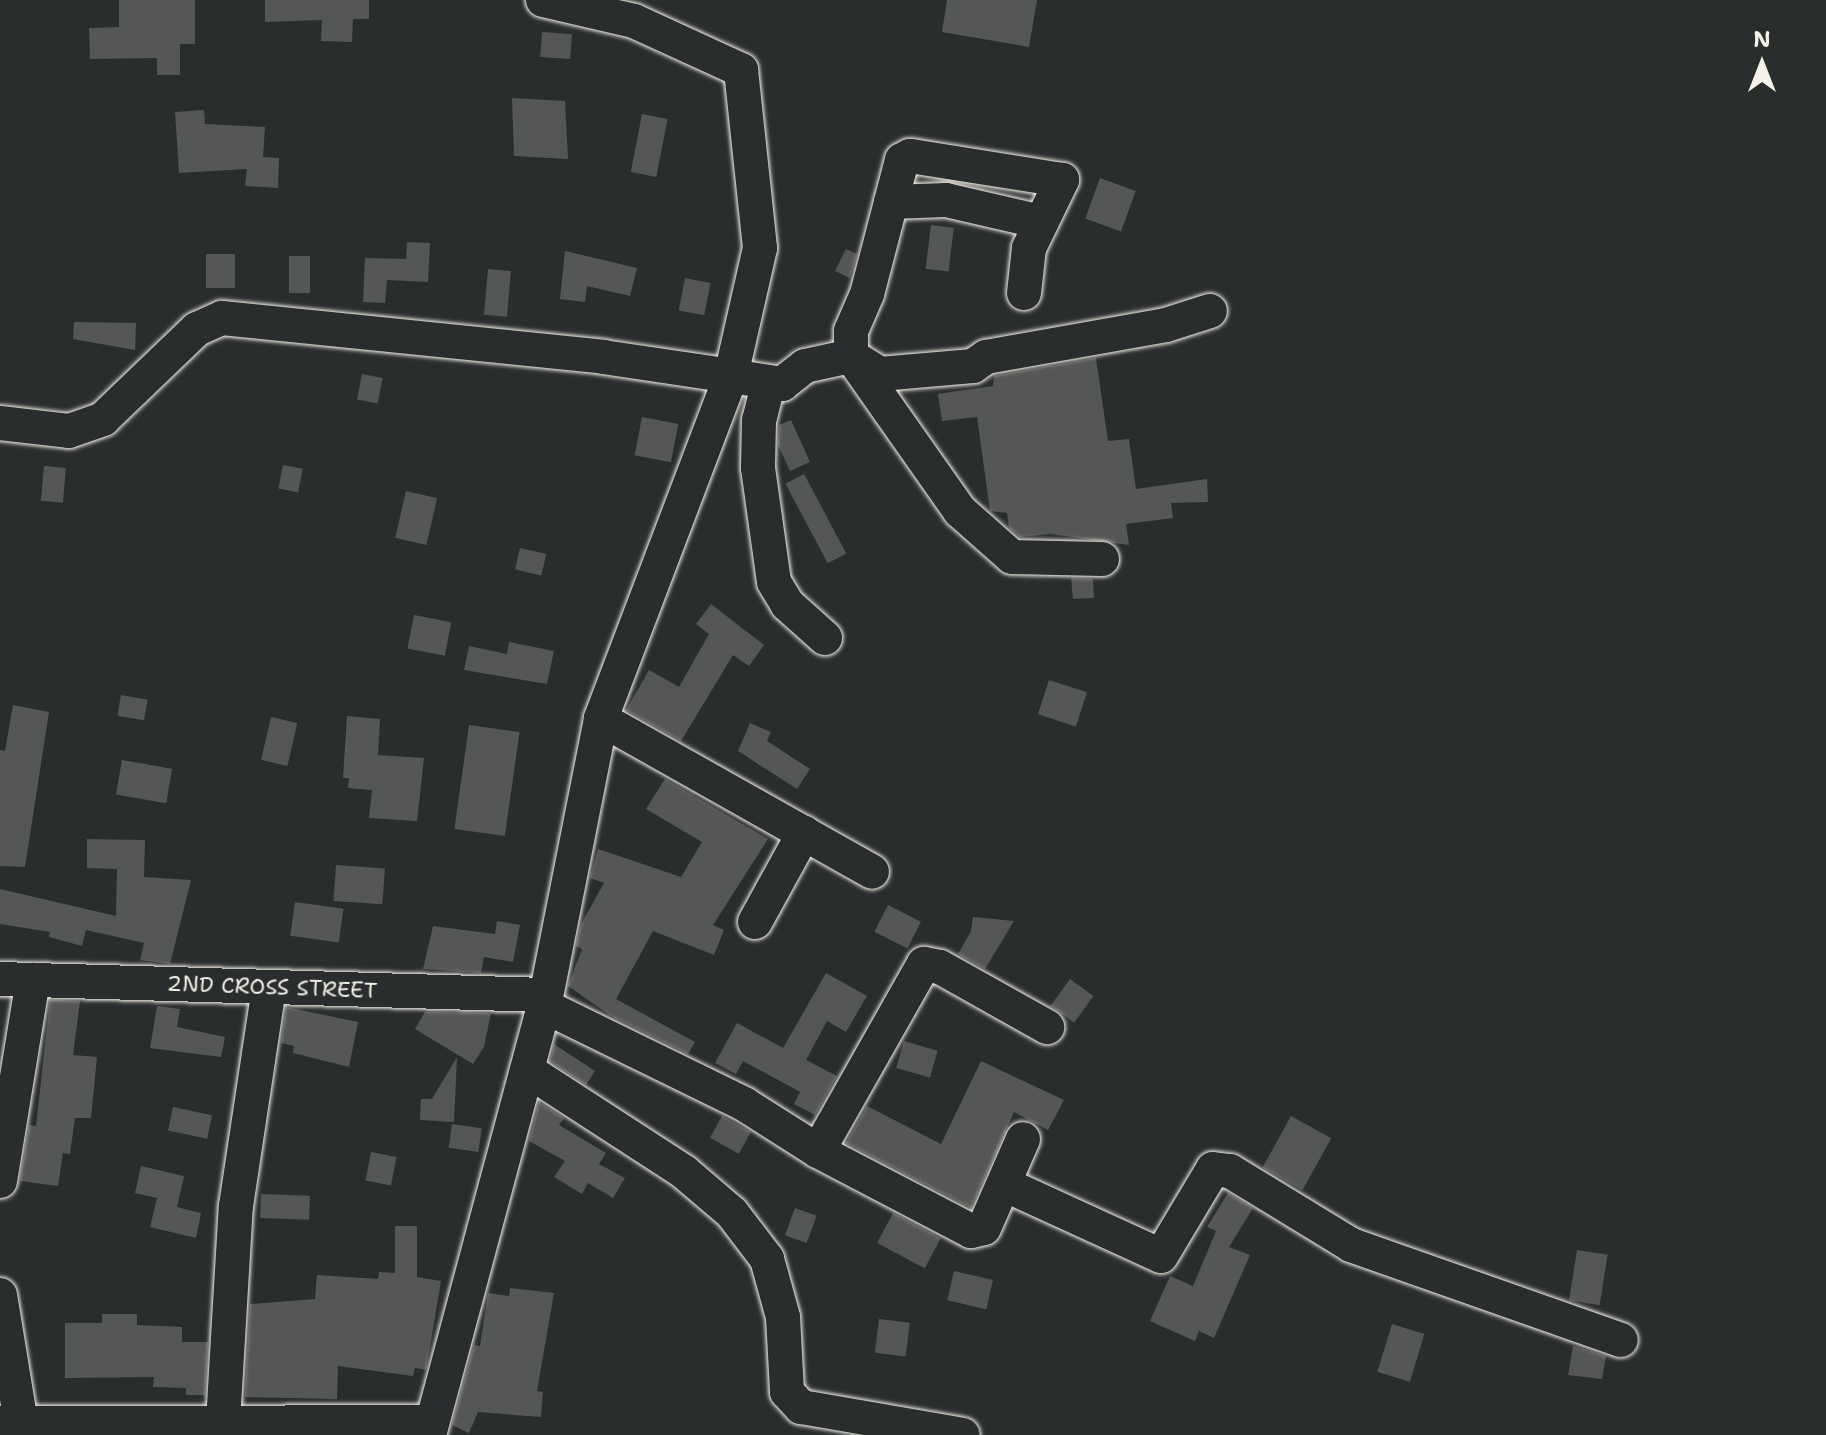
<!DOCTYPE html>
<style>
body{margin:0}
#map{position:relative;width:1826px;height:1435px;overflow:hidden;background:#2a2d2e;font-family:"Shantell Sans",sans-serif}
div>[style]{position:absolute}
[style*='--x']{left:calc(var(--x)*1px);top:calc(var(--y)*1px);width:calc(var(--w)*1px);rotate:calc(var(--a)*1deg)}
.building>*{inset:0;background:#555756;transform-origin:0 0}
.roads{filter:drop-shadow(0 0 2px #f4f1e8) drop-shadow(0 0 2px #f4f1e8)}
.minor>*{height:34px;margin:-17px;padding:0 17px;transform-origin:17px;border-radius:17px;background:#2a2d2e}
span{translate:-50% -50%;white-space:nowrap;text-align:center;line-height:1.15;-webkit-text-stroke:6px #2a2d2e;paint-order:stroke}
.street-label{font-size:22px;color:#f4f1e8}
.north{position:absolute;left:1722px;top:24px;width:80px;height:80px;-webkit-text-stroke:6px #2a2d2e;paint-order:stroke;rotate:0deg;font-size:22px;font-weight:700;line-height:32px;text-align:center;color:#f4f1e8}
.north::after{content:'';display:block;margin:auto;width:28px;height:36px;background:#f4f1e8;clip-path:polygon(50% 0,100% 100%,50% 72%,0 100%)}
</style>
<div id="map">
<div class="building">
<i style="clip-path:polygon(119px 0,195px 0,195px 44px,180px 44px,180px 75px,157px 75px,157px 58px,90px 59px,89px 28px,119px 27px)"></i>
<i style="clip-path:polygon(265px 0,369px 0,369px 19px,353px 19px,352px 42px,321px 41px,322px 20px,265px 22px)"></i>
<i style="clip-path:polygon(947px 0,1037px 0,1029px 47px,942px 32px)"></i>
<i style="left:542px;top:32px;width:30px;height:25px;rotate:4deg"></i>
<i style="clip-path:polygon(512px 98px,565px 101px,568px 159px,514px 156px)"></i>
<i style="clip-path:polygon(204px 110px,205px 124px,265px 127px,263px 157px,279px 158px,278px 188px,245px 186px,247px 169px,179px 173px,175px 112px)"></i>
<i style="left:642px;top:114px;width:26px;height:59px;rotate:11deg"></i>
<i style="left:1100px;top:178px;width:38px;height:43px;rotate:20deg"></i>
<i style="left:931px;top:225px;width:23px;height:44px;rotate:7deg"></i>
<i style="clip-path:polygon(407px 242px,430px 243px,428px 282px,387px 280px,385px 303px,363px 302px,365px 258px,406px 259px)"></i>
<i style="clip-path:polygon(846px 249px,857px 254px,850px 278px,835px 271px)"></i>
<i style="clip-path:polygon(565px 251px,637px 268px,630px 296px,587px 286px,585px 302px,560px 299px)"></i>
<i style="left:206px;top:254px;width:29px;height:34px"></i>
<i style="left:289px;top:256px;width:21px;height:37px"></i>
<i style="left:488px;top:269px;width:23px;height:46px;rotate:5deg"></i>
<i style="left:685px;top:278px;width:26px;height:33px;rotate:11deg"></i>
<i style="clip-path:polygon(74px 322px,136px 323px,135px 350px,73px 339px)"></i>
<i style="clip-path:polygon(1096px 358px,1108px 441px,1129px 439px,1136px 489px,1207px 479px,1208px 502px,1171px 503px,1173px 518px,1126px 524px,1129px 545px,1051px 534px,1020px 537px,1009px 528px,1007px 513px,990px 511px,977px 417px,942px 421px,938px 394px,993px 386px,994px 376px)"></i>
<i style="left:362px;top:374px;width:21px;height:26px;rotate:11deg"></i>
<i style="left:642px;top:417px;width:37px;height:39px;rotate:11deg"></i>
<i style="clip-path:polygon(791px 420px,810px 462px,790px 471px,778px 445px,779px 425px)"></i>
<i style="left:283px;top:465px;width:20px;height:24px;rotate:11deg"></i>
<i style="left:44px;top:466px;width:22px;height:35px;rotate:5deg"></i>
<i style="left:804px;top:474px;width:90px;height:21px;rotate:62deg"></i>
<i style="left:406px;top:491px;width:32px;height:48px;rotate:13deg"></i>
<i style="left:520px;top:548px;width:27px;height:22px;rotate:13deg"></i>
<i style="clip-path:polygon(1071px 578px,1093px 579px,1094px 598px,1073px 599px)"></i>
<i style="clip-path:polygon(711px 604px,764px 645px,749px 666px,733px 655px,681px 741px,626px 710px,649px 670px,679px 687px,709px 634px,696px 624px)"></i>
<i style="left:414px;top:615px;width:38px;height:34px;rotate:11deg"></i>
<i style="clip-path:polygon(509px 642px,554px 651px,547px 684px,464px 670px,469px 646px,507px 654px)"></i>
<i style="left:1049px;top:680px;width:40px;height:36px;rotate:18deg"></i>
<i style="left:121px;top:695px;width:27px;height:21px;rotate:10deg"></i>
<i style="clip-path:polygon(13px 705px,49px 712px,25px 867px,0 866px,0 750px,5px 751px)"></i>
<i style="clip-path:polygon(347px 716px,380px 719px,378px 755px,424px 758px,417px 821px,369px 818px,372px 790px,348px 788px,349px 778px,343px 778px)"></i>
<i style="left:271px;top:717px;width:27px;height:44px;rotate:13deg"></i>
<i style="clip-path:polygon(750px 723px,771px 732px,767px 741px,810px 769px,797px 789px,738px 751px)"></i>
<i style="left:469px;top:725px;width:51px;height:105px;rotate:8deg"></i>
<i style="left:122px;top:760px;width:51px;height:35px;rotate:10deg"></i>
<i style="clip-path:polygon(665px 779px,768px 839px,713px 925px,724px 930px,714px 955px,653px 931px,616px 999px,695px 1042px,688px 1054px,611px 1016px,568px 986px,582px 949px,576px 946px,581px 924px,604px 883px,590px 878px,598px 849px,681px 877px,702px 842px,646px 809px)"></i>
<i style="clip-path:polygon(87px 839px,145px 840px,144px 877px,191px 880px,170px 964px,140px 960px,144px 943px,86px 930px,82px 946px,49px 937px,50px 932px,0 924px,0 889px,116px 916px,117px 869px,87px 868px)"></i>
<i style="left:336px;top:865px;width:49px;height:36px;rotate:4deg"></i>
<i style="left:295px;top:902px;width:49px;height:34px;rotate:8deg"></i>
<i style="left:888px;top:905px;width:37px;height:30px;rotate:27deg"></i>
<i style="clip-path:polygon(973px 917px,1014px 921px,985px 969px,958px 954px,971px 931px)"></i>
<i style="clip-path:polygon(497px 921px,520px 925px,513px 962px,484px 957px,481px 973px,423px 969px,433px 926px,495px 934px)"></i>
<i style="clip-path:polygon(826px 973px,867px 996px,846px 1032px,827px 1021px,806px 1060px,837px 1076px,815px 1115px,794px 1104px,800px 1092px,743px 1061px,736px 1074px,715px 1063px,737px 1023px,783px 1048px)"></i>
<i style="left:1070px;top:979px;width:29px;height:33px;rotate:36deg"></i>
<i style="clip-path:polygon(50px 1000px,80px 1001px,73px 1055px,97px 1057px,91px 1118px,75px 1118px,70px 1154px,63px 1153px,58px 1186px,20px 1181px,29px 1125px,36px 1126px)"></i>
<i style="clip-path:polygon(157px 1006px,180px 1009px,177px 1027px,225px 1037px,221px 1057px,150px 1048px)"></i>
<i style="clip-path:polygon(286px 1007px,358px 1022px,349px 1067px,293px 1053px,294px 1046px,281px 1043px)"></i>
<i style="clip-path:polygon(425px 1012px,491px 1013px,484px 1047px,473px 1064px,415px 1029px)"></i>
<i style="left:904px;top:1041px;width:35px;height:28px;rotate:16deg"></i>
<i style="clip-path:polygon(554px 1044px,595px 1071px,586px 1085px,550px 1061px)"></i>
<i style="clip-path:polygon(457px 1057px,454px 1122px,420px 1120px,421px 1099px,432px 1099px)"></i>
<i style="clip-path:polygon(981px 1061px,1064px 1100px,1048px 1130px,1014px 1112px,971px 1208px,846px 1143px,867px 1106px,941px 1144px)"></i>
<i style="clip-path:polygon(539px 1102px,564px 1118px,559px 1125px,606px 1153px,599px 1164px,625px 1178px,613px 1198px,588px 1183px,582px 1194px,554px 1177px,565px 1161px,529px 1141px)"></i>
<i style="left:173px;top:1107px;width:40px;height:24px;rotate:12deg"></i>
<i style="left:722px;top:1116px;width:33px;height:25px;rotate:29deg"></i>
<i style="left:1291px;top:1116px;width:46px;height:59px;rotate:29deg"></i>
<i style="left:452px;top:1124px;width:30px;height:24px;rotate:8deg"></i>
<i style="left:371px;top:1152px;width:26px;height:29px;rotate:11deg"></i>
<i style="clip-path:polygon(141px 1166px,184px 1176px,177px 1207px,201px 1213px,196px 1238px,150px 1227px,157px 1198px,135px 1193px)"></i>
<i style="clip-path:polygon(1228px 1193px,1253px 1208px,1229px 1247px,1250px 1255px,1214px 1338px,1199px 1331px,1195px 1341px,1150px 1321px,1170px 1276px,1193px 1286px,1216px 1231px,1207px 1227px)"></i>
<i style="left:261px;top:1194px;width:49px;height:24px;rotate:2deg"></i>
<i style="left:795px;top:1208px;width:23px;height:29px;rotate:20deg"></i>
<i style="left:893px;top:1213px;width:54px;height:34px;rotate:28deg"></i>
<i style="clip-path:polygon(395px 1226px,417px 1226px,417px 1277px,441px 1281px,426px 1370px,415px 1368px,413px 1376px,338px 1366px,337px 1399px,245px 1397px,250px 1304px,315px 1299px,317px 1275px,378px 1279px,379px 1272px,395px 1273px)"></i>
<i style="left:1577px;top:1250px;width:31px;height:51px;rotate:9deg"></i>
<i style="left:954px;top:1271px;width:40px;height:30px;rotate:13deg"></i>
<i style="clip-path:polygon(510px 1288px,554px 1293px,537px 1391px,543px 1392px,541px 1417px,478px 1412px,469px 1433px,452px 1425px,474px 1345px,480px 1346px,488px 1293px,509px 1296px)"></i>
<i style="clip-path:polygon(102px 1314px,137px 1314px,137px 1325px,182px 1327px,182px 1342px,208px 1342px,205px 1395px,186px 1395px,186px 1388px,153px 1387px,154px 1377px,65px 1378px,65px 1323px,102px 1323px)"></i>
<i style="left:879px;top:1319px;width:31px;height:34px;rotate:7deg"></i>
<i style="left:1392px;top:1324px;width:34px;height:50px;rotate:17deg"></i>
<i style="clip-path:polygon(1573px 1346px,1606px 1356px,1602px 1379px,1568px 1375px)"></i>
</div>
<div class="roads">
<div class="minor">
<i style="--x:543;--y:0;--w:93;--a:13"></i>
<i style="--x:634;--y:21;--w:118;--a:24.6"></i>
<i style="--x:741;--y:70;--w:179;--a:83.9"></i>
<i style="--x:760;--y:248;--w:131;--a:102.8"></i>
<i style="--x:731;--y:376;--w:52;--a:8.9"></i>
<i style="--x:782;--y:384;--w:29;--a:-38"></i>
<i style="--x:805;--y:366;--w:47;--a:-12.3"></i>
<i style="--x:851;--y:356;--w:34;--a:32"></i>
<i style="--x:880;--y:374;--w:93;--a:-4.9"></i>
<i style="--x:973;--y:366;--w:16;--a:-35"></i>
<i style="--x:986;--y:357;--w:183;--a:-10.1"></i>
<i style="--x:1166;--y:325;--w:46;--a:-17.7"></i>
<i style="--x:891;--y:202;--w:55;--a:-2.1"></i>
<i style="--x:946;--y:200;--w:98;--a:13"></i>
<i style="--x:1024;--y:293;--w:45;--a:-83.7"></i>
<i style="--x:1029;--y:248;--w:76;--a:-64.1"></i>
<i style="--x:1062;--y:180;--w:154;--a:-171"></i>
<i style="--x:910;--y:156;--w:9;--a:153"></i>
<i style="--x:902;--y:160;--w:138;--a:104.6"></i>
<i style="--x:867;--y:294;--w:40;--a:113.4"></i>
<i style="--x:851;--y:331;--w:25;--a:90"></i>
<i style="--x:851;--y:356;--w:189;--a:54.9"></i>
<i style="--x:960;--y:511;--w:69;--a:41.5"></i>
<i style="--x:1012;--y:557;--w:90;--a:1.3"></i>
<i style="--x:768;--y:385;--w:36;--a:104"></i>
<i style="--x:759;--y:420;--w:48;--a:91.2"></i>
<i style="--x:758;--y:468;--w:115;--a:82"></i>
<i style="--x:774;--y:582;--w:26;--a:59"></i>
<i style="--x:787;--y:604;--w:51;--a:41.8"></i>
<i style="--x:0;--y:423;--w:69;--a:6.6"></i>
<i style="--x:69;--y:431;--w:36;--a:-19"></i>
<i style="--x:103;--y:419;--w:130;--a:-43.8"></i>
<i style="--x:197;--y:329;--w:27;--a:-24"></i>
<i style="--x:222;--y:318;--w:383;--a:5.8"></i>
<i style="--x:603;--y:357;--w:129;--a:8.4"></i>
<i style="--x:731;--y:376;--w:367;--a:110.8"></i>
<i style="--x:601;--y:719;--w:293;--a:101.2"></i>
<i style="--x:544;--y:1006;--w:444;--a:105"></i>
<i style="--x:601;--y:719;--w:311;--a:29.4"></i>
<i style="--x:755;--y:922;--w:102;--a:-61.2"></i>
<i style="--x:0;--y:979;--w:545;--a:1.68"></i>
<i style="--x:544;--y:1006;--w:223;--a:26.1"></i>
<i style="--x:744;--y:1104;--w:88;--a:32.4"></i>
<i style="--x:818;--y:1151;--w:173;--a:27.6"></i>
<i style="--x:971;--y:1231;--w:13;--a:-13"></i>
<i style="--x:984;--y:1228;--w:97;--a:-66.3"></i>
<i style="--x:527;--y:1070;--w:187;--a:33"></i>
<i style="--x:684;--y:1172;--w:63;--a:40.5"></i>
<i style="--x:732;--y:1213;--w:58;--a:52.7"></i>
<i style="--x:767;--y:1259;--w:60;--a:74.6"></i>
<i style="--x:783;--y:1317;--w:75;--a:86.9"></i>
<i style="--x:787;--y:1392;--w:21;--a:47"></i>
<i style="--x:801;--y:1407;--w:164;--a:9.8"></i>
<i style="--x:818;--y:1151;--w:215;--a:-60.5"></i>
<i style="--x:924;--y:964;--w:16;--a:11"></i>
<i style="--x:940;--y:967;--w:123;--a:29.3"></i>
<i style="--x:0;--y:1181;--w:204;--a:-80.7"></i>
<i style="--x:1006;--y:1185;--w:170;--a:24.6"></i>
<i style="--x:1161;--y:1256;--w:101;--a:-59.1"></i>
<i style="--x:1213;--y:1169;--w:17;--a:7"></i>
<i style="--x:1230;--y:1171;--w:142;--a:31.4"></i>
<i style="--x:1351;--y:1245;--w:286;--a:19.4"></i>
<i style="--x:0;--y:1295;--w:130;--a:80.7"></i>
<i style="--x:223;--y:1422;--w:216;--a:-86.6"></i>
<i style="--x:236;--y:1206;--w:221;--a:-81.4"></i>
<i style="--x:0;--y:1423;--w:430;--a:-0.1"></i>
</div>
</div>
<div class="street-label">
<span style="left:272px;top:987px;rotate:2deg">2ND CROSS STREET</span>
</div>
<div class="north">N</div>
</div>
